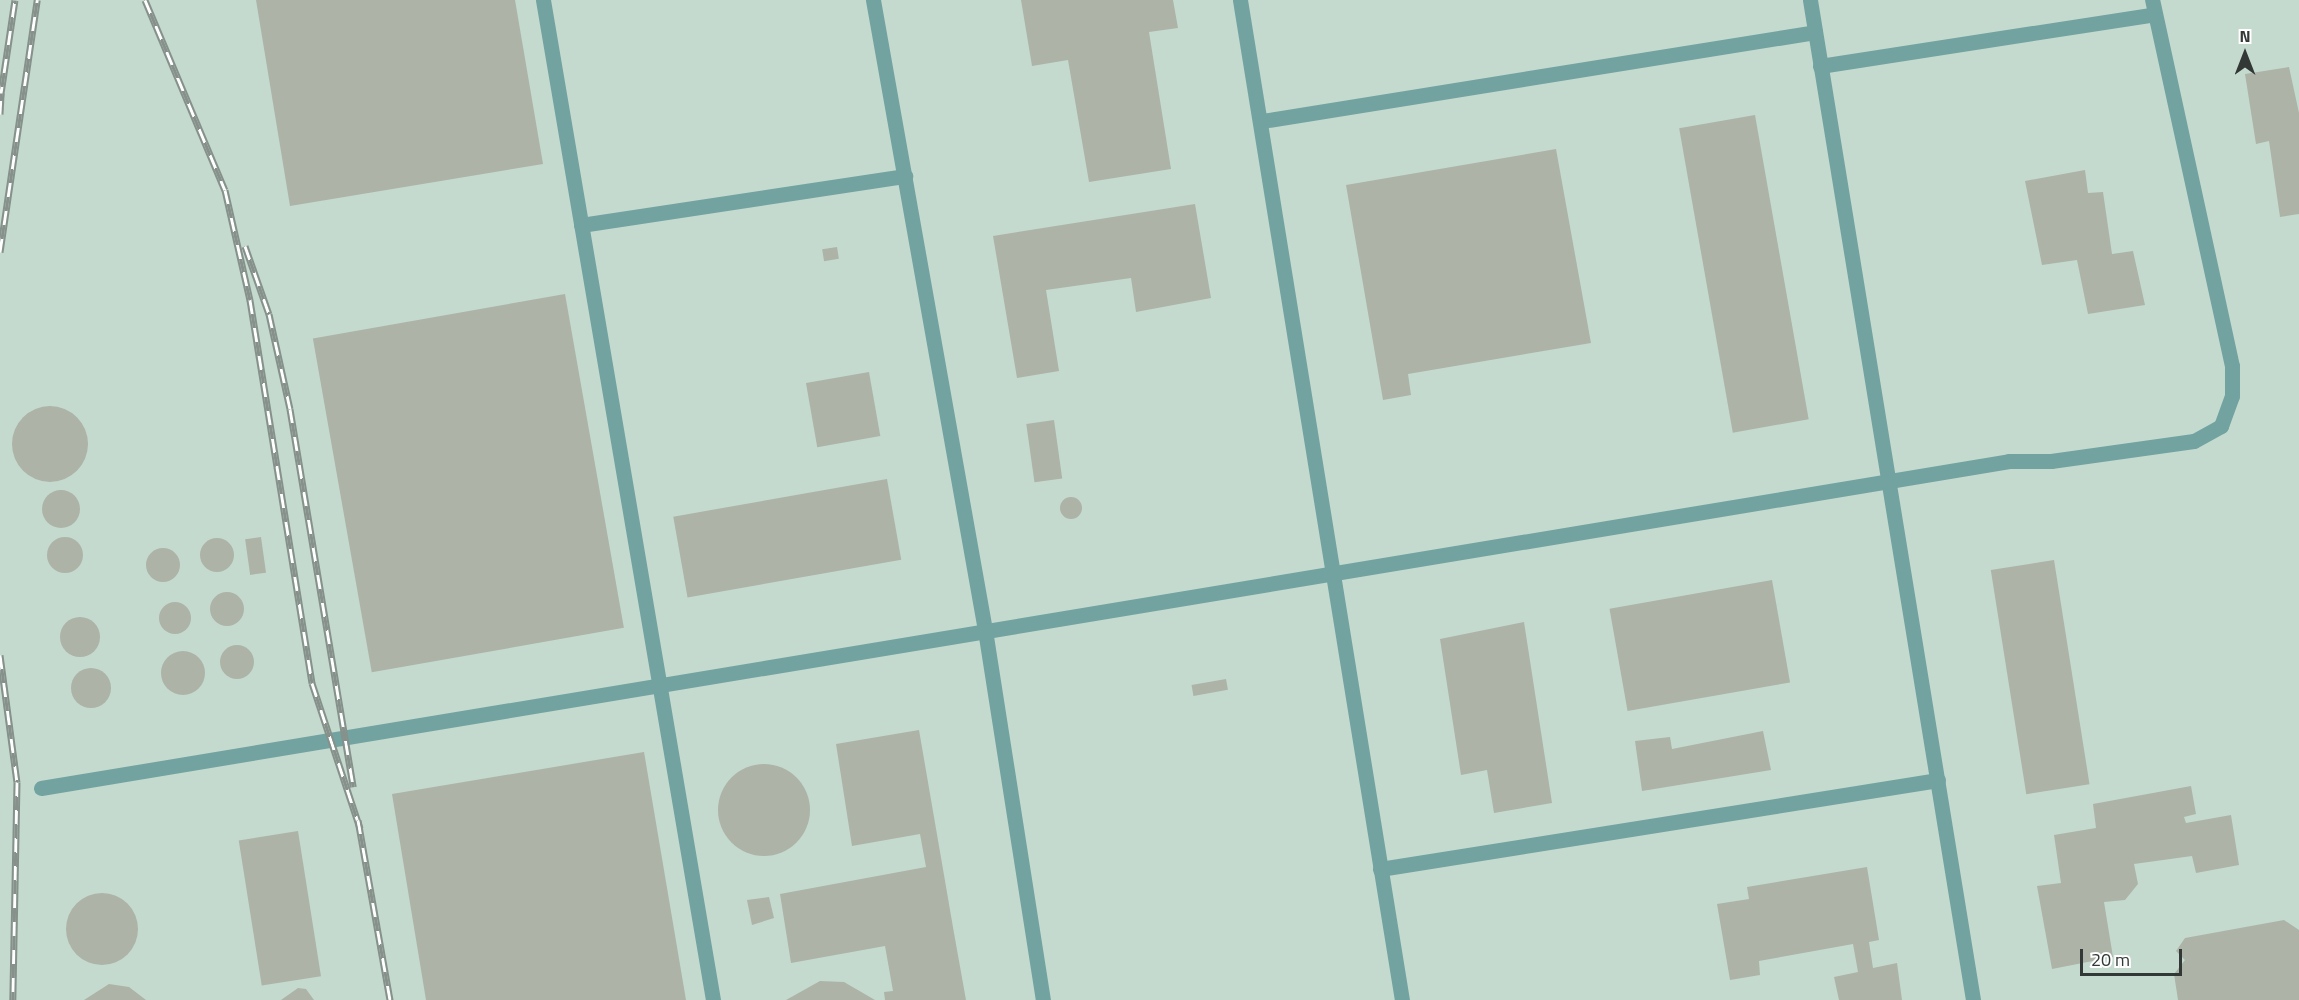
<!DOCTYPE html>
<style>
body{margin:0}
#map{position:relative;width:2299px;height:1000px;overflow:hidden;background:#d5e4db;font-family:"Titillium Web",sans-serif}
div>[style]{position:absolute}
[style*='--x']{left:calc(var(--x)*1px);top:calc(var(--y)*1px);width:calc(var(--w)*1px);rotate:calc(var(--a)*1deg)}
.built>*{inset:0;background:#c4dace;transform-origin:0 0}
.building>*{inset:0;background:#adb3a6;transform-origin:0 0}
.round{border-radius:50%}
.minor>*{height:15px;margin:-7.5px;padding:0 7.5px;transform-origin:7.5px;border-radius:7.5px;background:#72a3a1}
.rail>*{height:7px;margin-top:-3.5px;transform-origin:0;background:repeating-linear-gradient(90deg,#fff 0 14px,#86918b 0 28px);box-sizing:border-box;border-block:2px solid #86918b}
span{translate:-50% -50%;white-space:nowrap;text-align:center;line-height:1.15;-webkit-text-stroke:4.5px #fff;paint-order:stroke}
.north{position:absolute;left:2215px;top:24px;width:60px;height:60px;-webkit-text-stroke:4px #fff;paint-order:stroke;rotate:0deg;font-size:16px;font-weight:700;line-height:24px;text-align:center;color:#323835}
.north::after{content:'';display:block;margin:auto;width:21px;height:27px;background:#323835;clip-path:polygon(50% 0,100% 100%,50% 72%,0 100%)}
.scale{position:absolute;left:2080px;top:949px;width:102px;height:27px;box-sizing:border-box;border:3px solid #323835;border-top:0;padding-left:8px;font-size:18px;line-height:21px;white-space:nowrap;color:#323835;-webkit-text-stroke:4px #fff;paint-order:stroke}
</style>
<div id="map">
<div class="built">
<i style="left:0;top:0;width:2299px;height:1000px"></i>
</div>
<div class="building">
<i style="clip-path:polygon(256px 0,515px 0,543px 164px,290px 206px)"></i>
<i style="clip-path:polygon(1021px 0,1173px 0,1178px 28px,1149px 32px,1171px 169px,1089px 182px,1068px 60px,1032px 66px)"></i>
<i style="clip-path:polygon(2289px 67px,2299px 113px,2299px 214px,2280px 217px,2269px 141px,2256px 144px,2245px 74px)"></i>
<i style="left:1755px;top:115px;width:309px;height:77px;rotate:80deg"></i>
<i style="clip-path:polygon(1556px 149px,1591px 343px,1408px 374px,1411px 395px,1383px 400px,1346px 185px)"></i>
<i style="clip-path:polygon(2085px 170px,2088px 193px,2103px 192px,2112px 254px,2133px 251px,2145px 305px,2088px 314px,2077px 260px,2042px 265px,2025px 181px)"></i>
<i style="clip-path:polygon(1195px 204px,1211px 298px,1136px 312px,1131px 278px,1046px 290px,1059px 371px,1017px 378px,993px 236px)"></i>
<i style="left:837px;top:247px;width:12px;height:15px;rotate:81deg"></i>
<i style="left:565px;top:294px;width:339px;height:256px;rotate:80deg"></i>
<i style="left:869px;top:372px;width:65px;height:64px;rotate:80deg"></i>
<i class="round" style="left:12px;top:406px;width:76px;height:76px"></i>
<i style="left:1054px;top:420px;width:59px;height:28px;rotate:82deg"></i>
<i style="left:887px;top:479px;width:82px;height:217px;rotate:80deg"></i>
<i class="round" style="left:42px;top:490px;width:38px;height:38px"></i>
<i class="round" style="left:1060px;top:497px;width:22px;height:22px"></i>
<i class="round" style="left:47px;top:537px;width:36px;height:36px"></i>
<i style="left:261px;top:537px;width:36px;height:16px;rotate:82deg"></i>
<i class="round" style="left:200px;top:538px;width:34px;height:34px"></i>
<i class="round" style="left:146px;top:548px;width:34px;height:34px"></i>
<i style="left:2054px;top:560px;width:227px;height:64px;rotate:81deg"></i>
<i style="left:1772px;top:580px;width:104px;height:165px;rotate:80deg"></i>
<i class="round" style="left:210px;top:592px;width:34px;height:34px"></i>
<i class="round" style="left:159px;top:602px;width:32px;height:32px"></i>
<i class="round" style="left:60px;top:617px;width:40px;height:40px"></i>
<i style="clip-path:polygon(1524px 622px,1552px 803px,1494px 813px,1487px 770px,1461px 775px,1440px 639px)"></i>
<i class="round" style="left:220px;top:645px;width:34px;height:34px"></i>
<i class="round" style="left:161px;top:651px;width:44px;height:44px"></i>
<i class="round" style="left:71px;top:668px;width:40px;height:40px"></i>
<i style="left:1226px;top:679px;width:11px;height:35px;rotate:80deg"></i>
<i style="clip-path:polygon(919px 730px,954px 933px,966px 1000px,885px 1000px,884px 992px,893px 991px,885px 946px,791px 963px,780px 894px,926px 867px,920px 834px,852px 846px,836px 744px)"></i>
<i style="clip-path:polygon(1763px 731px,1771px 770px,1642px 791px,1635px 741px,1670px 737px,1672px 749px)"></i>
<i style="clip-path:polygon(644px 752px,686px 1000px,426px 1000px,392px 794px)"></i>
<i class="round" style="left:718px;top:764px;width:92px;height:92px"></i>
<i style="clip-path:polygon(2191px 786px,2196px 814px,2184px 817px,2186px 823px,2231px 815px,2239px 865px,2196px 873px,2192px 856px,2134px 864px,2138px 884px,2125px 900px,2104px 902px,2113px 957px,2052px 969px,2037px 886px,2061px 883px,2054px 835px,2096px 828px,2093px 804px)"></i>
<i style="left:298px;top:831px;width:147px;height:60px;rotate:81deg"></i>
<i style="clip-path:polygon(1867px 867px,1879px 940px,1869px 942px,1873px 968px,1897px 963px,1902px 1000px,1839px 1000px,1834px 977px,1858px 972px,1853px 944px,1759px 961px,1760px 975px,1730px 980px,1717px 904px,1749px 899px,1747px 887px)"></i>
<i class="round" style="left:66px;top:893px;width:72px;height:72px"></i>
<i style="clip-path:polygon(769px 897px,774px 918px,752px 925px,747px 900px)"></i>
<i style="clip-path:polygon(2284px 920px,2299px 930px,2299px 1000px,2178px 1000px,2174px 974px,2185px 960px,2176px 951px,2185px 938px)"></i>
<i style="clip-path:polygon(820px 981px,844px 982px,875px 1000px,786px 1000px)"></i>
<i style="clip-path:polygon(109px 984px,129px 987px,146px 1000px,84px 1000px)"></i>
<i style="clip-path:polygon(298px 988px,306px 989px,314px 1000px,281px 1000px)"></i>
</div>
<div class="minor">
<i style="--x:543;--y:0;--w:1014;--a:80.35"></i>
<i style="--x:873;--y:0;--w:640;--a:79.92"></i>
<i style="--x:985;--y:630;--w:375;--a:81.1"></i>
<i style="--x:1240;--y:0;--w:1013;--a:80.8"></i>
<i style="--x:1810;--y:0;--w:1013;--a:80.74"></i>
<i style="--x:1820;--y:66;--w:338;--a:-8.8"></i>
<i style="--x:1262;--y:121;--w:560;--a:-9.14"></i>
<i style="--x:581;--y:225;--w:328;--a:-8.6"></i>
<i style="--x:41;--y:788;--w:1995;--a:-9.43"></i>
<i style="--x:2009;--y:461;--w:42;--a:0"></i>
<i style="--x:2051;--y:461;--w:144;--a:-8"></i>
<i style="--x:2194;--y:441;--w:31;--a:-29"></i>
<i style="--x:2221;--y:426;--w:32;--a:-70"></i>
<i style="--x:2232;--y:396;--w:30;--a:-90"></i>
<i style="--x:2232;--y:366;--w:375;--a:-102.3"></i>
<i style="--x:1380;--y:869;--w:565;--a:-9.06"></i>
</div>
<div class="rail">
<i style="--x:145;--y:0;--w:206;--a:67.2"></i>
<i style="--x:225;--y:190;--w:113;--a:77.2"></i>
<i style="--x:250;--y:300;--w:388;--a:80.8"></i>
<i style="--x:312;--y:683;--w:153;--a:71.7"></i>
<i style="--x:0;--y:100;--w:101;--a:-81.5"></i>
<i style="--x:0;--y:114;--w:21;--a:-87"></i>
<i style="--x:245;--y:246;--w:72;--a:70.6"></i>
<i style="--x:269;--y:314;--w:97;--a:77.5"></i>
<i style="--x:290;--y:409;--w:383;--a:80.5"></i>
<i style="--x:0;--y:252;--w:255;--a:-81.6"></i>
<i style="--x:0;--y:655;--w:128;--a:82.4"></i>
<i style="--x:17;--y:782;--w:218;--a:91.1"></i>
<i style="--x:358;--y:820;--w:183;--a:79.9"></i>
</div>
<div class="north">N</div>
<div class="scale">20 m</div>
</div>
